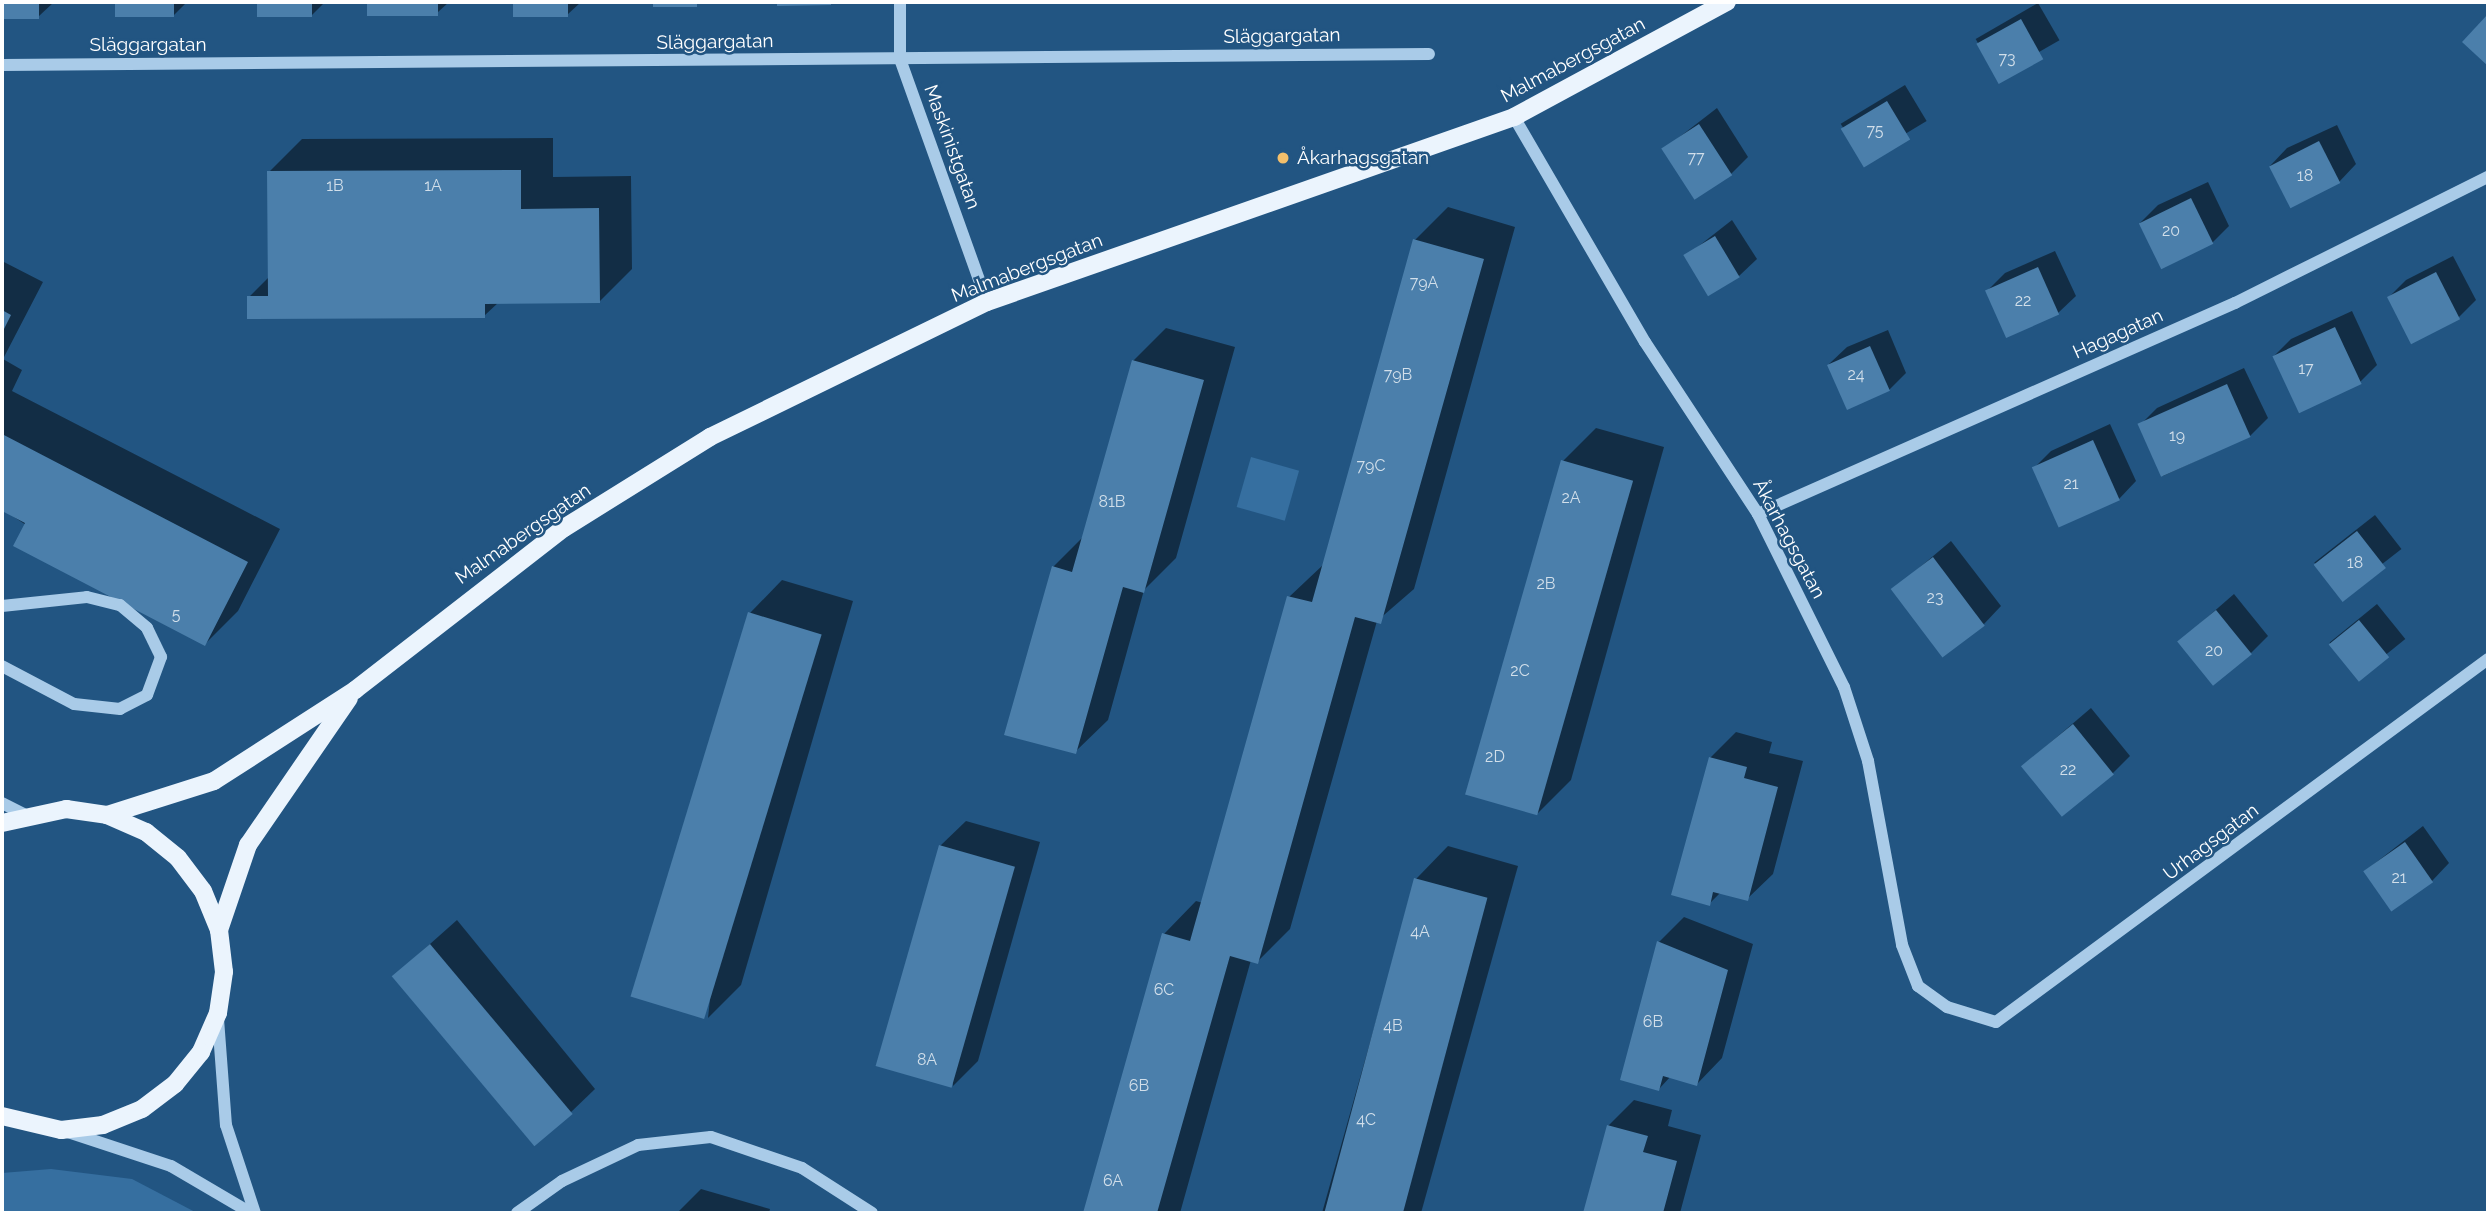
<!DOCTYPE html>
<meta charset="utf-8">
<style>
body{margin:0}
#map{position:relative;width:2490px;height:1215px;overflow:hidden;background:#225582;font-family:Raleway,sans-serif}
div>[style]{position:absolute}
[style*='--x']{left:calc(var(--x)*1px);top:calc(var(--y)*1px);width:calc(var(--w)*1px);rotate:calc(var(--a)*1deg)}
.green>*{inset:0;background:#366fa0;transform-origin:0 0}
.shadow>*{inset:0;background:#0007;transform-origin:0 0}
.building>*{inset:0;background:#4b7fab;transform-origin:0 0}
.minor>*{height:12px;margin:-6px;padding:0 6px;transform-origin:6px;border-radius:6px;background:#a9cbe8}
.major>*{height:18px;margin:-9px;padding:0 9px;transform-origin:9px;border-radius:9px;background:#ebf4fd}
.dots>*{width:19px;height:19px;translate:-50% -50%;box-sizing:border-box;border:4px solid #225582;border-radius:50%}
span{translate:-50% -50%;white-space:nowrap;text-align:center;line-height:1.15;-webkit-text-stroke:5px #225582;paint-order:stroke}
.number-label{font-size:16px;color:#d2dfea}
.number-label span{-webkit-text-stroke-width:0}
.street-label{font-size:19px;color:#fff}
.poi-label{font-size:19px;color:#fff}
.left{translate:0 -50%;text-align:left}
.frame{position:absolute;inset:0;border:4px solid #fff;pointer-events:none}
</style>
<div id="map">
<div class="green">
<i style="left:1251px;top:457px;width:50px;height:52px;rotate:16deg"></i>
<i style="clip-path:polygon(51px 1169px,132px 1179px,197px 1213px,2px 1213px,2px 1173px)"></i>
</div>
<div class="shadow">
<i style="clip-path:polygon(2px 2px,54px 2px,38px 17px,2px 17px)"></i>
<i style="clip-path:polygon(117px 2px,187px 2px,174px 15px,117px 16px)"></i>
<i style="clip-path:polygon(259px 2px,325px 2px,312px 15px,259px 15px)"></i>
<i style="clip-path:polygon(369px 2px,449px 2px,437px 13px,369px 14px)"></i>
<i style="clip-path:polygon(515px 2px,581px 2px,567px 15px,515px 16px)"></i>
<i style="left:2038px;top:3px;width:43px;height:72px;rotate:60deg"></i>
<i style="left:1905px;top:85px;width:42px;height:75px;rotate:59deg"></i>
<i style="clip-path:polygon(1717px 108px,1748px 157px,1731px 174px,1664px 149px)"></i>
<i style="clip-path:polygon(2337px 125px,2356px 164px,2339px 182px,2270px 166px,2287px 148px)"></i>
<i style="clip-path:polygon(553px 138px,553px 177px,631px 176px,632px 269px,599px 302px,499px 302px,484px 316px,249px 297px,270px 276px,269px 172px,302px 139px)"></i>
<i style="clip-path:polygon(2208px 182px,2229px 226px,2212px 243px,2140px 223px,2158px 205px)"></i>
<i style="clip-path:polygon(1448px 207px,1515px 227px,1414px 589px,1377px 621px,1290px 929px,1257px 962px,1251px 960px,1180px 1213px,1085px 1213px,1164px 934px,1196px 901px,1203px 903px,1289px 597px,1324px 564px,1415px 240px)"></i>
<i style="clip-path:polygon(1732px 220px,1757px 259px,1739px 276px,1686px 256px)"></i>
<i style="clip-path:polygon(2055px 251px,2076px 296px,2058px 313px,2008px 336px,1987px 291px,2005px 273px)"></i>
<i style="clip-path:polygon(2453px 256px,2476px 300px,2459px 317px,2389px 297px,2406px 280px)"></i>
<i style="clip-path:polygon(2px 261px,43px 282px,3px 359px,22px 370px,12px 391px,280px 529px,238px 611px,205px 644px,2px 509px)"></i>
<i style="clip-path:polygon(2352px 311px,2377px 365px,2360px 382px,2274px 356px,2291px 339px)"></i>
<i style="clip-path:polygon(1166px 328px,1235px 347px,1176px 558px,1144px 590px,1108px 720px,1075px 752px,1053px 567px,1084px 536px,1133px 361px)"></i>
<i style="clip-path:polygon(1888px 330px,1906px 373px,1889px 390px,1829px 364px,1847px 347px)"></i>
<i style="clip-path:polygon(2244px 368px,2268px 418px,2250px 436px,2163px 476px,2140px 425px,2157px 408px)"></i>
<i style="clip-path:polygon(2110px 424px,2136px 481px,2119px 499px,2034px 468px,2051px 451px)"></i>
<i style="clip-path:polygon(1596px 428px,1664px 447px,1571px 780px,1538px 813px,1469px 794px,1563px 461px)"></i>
<i style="left:2375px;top:515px;width:43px;height:77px;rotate:52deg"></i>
<i style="clip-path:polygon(1951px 541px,2001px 606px,1984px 624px,1894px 589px)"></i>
<i style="clip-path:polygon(782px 580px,853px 601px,741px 985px,708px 1018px,750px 613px)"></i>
<i style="clip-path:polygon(2234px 594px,2268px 636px,2251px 653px,2180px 641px)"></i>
<i style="left:2377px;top:604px;width:45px;height:61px;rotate:51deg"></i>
<i style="clip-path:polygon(2091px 708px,2130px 756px,2112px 774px,2023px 766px)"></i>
<i style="clip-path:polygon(1736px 732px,1772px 742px,1769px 753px,1803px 761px,1773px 874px,1747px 899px,1721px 892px,1709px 904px,1710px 758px)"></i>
<i style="clip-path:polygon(966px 821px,1040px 842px,978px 1061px,953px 1086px,940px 846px)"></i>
<i style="clip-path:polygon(2423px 826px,2449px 863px,2432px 881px,2365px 871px)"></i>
<i style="clip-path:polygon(1448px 846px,1518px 866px,1421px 1213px,1322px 1213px,1416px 879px)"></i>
<i style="clip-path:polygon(1684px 917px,1753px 944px,1722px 1058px,1697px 1084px,1671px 1076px,1659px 1089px,1659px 942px)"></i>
<i style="clip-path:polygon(457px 920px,595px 1089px,569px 1114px,394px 976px)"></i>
<i style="clip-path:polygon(1634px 1100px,1672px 1110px,1668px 1126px,1701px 1135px,1680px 1213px,1585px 1213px,1608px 1126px)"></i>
<i style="clip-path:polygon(701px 1189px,770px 1209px,769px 1213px,677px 1213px)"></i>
</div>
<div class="building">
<i style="left:2px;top:2px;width:37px;height:17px"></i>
<i style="left:115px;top:2px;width:59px;height:15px"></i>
<i style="left:257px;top:2px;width:55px;height:15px"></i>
<i style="left:367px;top:2px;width:71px;height:14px"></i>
<i style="left:513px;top:2px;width:55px;height:15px"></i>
<i style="left:653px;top:2px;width:44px;height:5px"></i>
<i style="clip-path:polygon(777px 2px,831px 2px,831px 5px,777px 6px)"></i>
<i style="clip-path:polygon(2488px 14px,2488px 66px,2462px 42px)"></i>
<i style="left:2021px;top:19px;width:46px;height:51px;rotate:61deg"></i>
<i style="left:1887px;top:101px;width:45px;height:54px;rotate:59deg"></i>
<i style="left:1699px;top:124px;width:61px;height:45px;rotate:57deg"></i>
<i style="left:2319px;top:141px;width:47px;height:56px;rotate:63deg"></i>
<i style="clip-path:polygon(521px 170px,521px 209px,599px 208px,600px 303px,485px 304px,485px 318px,247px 319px,247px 296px,268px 296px,267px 171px)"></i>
<i style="left:2191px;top:198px;width:51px;height:58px;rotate:64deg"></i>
<i style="left:1715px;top:236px;width:48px;height:37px;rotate:59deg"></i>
<i style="clip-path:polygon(1413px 239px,1484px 259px,1381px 624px,1355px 617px,1258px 964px,1230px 956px,1157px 1213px,1083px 1213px,1162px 933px,1190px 941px,1287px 596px,1312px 602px)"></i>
<i style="left:2038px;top:267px;width:52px;height:58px;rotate:66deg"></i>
<i style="left:2436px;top:272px;width:53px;height:55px;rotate:63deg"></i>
<i style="clip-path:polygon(2px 310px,11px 315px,2px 333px)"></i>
<i style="left:2335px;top:327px;width:63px;height:69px;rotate:65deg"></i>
<i style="left:1870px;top:346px;width:49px;height:47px;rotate:66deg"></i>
<i style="clip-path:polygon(1132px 360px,1204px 380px,1144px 593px,1123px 587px,1076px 754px,1004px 735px,1052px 566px,1072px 572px)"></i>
<i style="left:2227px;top:384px;width:58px;height:98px;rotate:66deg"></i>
<i style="clip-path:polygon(2px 434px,248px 562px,205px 646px,13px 546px,25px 523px,2px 511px)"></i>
<i style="left:2093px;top:440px;width:66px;height:67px;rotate:66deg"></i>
<i style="left:1561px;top:460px;width:75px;height:348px;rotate:16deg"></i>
<i style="left:2357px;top:531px;width:47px;height:55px;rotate:52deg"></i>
<i style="left:1933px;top:557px;width:86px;height:53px;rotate:53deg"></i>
<i style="left:2216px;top:610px;width:57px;height:50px;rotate:51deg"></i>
<i style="left:748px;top:612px;width:77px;height:402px;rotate:17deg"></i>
<i style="left:2359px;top:620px;width:48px;height:39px;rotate:51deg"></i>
<i style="left:2073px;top:724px;width:65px;height:67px;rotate:51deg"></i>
<i style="clip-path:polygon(1709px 757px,1747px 767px,1744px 778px,1778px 787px,1748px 901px,1713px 892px,1710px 906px,1671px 895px)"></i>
<i style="left:2405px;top:842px;width:49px;height:51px;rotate:55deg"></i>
<i style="left:939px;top:845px;width:79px;height:230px;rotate:16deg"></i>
<i style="left:1414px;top:878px;width:76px;height:348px;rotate:15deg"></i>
<i style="clip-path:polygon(1657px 941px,1728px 970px,1697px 1086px,1663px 1076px,1659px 1091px,1620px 1080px)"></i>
<i style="left:430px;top:944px;width:222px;height:50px;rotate:50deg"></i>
<i style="clip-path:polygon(1607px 1125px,1648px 1136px,1643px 1152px,1677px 1161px,1663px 1213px,1583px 1213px)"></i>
</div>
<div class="minor">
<i style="--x:900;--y:2;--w:57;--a:90"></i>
<i style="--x:900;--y:59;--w:258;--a:70.3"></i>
<i style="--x:2;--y:65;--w:1427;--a:-0.44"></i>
<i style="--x:1514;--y:117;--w:260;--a:59.8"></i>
<i style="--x:1645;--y:342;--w:206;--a:56.7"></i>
<i style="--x:1758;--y:514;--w:193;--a:63.6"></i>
<i style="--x:1844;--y:687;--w:78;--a:72"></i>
<i style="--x:1868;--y:761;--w:187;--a:79.5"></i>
<i style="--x:1902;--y:945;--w:44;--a:68.7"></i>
<i style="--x:1918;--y:986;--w:36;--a:36"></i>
<i style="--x:1947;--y:1007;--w:51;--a:17"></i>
<i style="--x:1996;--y:1022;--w:611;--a:-36.42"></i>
<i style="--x:1758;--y:514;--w:522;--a:-23.86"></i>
<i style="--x:2235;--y:303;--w:283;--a:-26.5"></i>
<i style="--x:2;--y:606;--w:85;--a:-6"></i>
<i style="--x:87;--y:597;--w:34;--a:14"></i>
<i style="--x:120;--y:605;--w:35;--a:40"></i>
<i style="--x:147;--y:628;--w:32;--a:64"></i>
<i style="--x:161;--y:657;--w:40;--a:110.2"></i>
<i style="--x:147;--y:695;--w:30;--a:153"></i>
<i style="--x:120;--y:709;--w:46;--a:-173.8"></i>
<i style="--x:74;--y:704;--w:81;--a:-152.2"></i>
<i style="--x:2;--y:803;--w:25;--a:27"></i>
<i style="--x:218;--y:1019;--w:106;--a:85.7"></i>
<i style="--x:226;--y:1125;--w:93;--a:71.8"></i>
<i style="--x:68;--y:1132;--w:108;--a:18.3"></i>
<i style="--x:171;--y:1166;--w:93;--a:30.4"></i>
<i style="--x:517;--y:1213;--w:55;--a:-35.4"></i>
<i style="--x:562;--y:1181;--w:84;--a:-25.3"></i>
<i style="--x:638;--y:1145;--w:73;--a:-6.3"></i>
<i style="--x:711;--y:1137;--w:96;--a:18.8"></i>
<i style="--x:802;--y:1168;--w:83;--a:32.7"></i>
</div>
<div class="major">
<i style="--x:107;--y:815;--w:112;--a:-17.6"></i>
<i style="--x:214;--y:781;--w:168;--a:-32.8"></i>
<i style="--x:355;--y:690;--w:264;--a:-37.8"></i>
<i style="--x:564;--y:528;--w:172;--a:-31.9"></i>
<i style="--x:710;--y:437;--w:308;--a:-26"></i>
<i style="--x:987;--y:302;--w:559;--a:-19.34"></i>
<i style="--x:1514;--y:117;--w:242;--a:-28.4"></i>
<i style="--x:2;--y:823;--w:66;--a:-12.3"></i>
<i style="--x:66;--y:809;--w:41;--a:8.3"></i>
<i style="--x:107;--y:815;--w:43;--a:23.6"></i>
<i style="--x:146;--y:832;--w:41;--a:39.1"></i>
<i style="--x:178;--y:858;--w:41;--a:52.9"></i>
<i style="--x:203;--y:891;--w:42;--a:67.7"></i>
<i style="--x:219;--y:930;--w:42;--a:83.2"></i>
<i style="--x:224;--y:972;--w:41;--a:98.3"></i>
<i style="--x:218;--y:1013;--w:43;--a:113.6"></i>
<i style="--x:201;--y:1052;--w:41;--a:129.1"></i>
<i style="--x:175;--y:1084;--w:41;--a:142.9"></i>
<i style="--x:142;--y:1109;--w:42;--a:157.7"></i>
<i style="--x:103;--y:1125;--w:42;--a:173.2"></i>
<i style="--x:61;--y:1130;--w:61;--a:-166.7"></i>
<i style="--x:219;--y:930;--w:90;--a:-71.2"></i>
<i style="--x:248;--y:845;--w:178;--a:-55.5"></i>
</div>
<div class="dots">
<i style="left:1283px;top:158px;background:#f3bf6b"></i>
</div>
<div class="number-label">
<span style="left:2007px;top:59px">73</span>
<span style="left:1875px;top:131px">75</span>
<span style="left:1696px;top:158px">77</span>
<span style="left:2305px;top:176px">18</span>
<span style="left:335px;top:186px">1B</span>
<span style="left:433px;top:186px">1A</span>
<span style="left:2171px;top:231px">20</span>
<span style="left:1424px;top:283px">79A</span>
<span style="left:2023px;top:301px">22</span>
<span style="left:2306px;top:369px">17</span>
<span style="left:1398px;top:375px">79B</span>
<span style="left:1856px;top:375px">24</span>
<span style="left:2177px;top:436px">19</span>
<span style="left:1371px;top:466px">79C</span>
<span style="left:2071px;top:484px">21</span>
<span style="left:1571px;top:498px">2A</span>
<span style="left:1112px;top:502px">81B</span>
<span style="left:2355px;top:563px">18</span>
<span style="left:1546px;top:584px">2B</span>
<span style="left:1935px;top:598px">23</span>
<span style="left:176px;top:615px">5</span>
<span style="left:2214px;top:651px">20</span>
<span style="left:1520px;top:671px">2C</span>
<span style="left:1495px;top:757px">2D</span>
<span style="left:2068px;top:770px">22</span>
<span style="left:2399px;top:878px">21</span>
<span style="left:1420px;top:932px">4A</span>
<span style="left:1164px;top:990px">6C</span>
<span style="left:1653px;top:1022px">6B</span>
<span style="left:1393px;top:1026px">4B</span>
<span style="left:927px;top:1060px">8A</span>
<span style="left:1139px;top:1086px">6B</span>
<span style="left:1366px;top:1120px">4C</span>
<span style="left:1113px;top:1181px">6A</span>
</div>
<div class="street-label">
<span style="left:1282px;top:36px;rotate:-1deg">Släggargatan</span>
<span style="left:715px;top:42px;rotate:-1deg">Släggargatan</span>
<span style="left:148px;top:45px">Släggargatan</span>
<span style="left:1573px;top:60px;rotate:-28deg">Malmabergsgatan</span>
<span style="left:952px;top:147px;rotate:70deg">Maskinistgatan</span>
<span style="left:1027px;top:268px;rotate:-21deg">Malmabergsgatan</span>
<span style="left:2118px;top:334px;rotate:-24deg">Hagagatan</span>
<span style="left:523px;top:534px;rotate:-35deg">Malmabergsgatan</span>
<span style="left:1789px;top:539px;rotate:62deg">Åkarhagsgatan</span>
<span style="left:2211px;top:842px;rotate:-37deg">Urhagsgatan</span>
</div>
<div class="poi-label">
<span class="left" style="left:1297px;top:158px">Åkarhagsgatan</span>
</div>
<div class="frame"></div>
</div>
